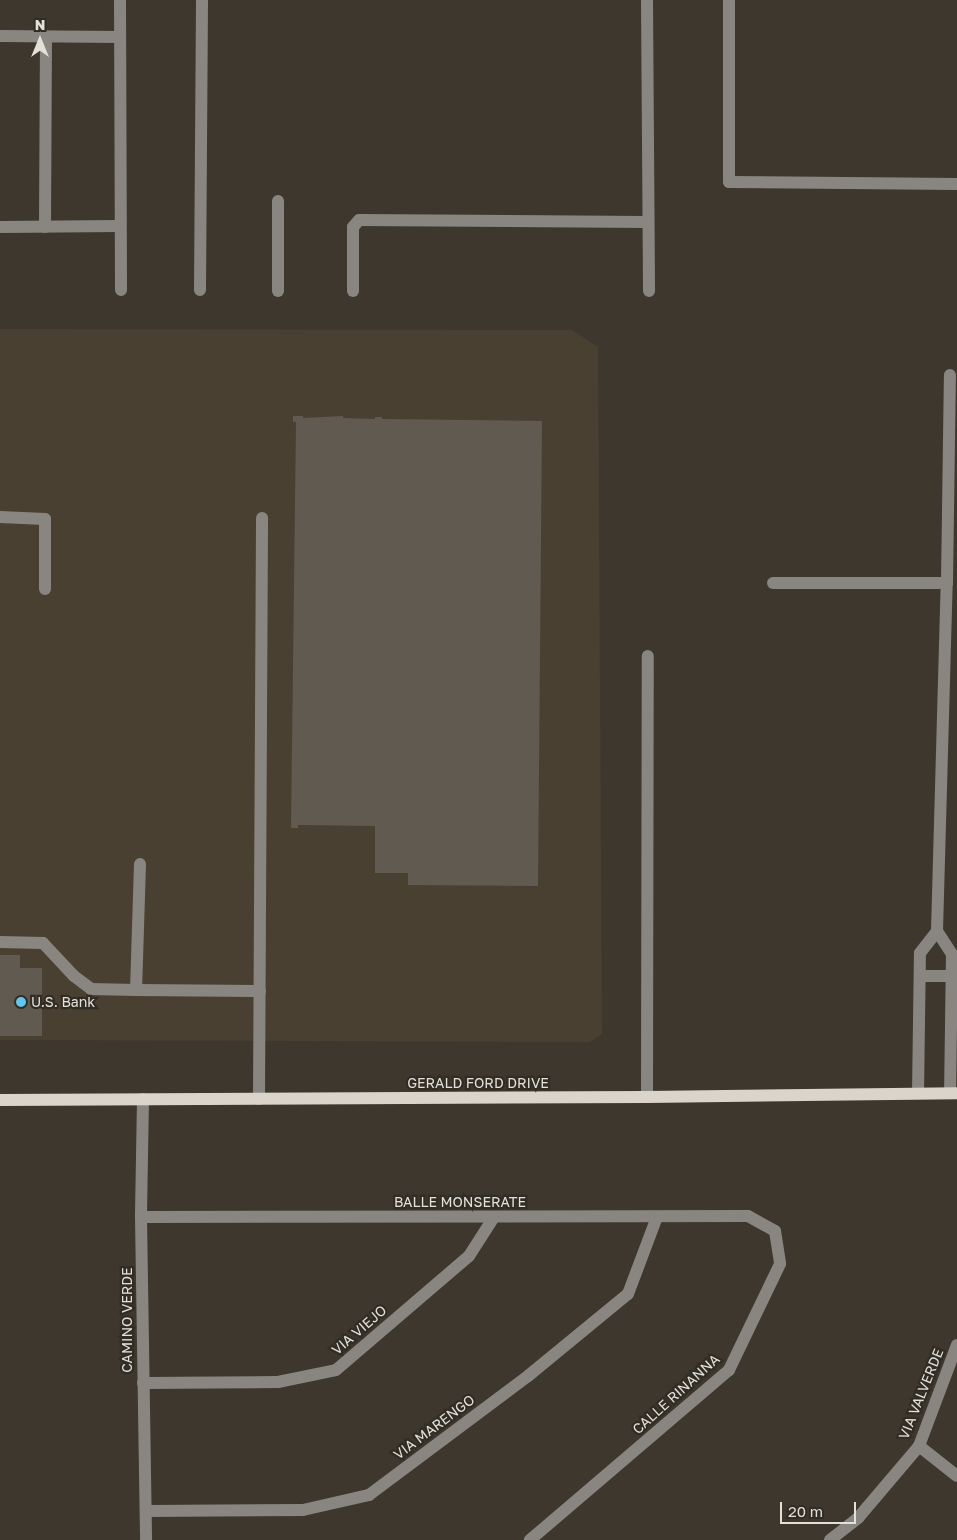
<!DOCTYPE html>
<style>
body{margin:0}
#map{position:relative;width:957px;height:1540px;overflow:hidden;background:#3d372e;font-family:"Golos Text",sans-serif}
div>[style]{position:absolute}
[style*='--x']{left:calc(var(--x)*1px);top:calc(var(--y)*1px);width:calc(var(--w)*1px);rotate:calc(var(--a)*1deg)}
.built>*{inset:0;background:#4a4032}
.building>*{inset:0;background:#605a50}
.minor>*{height:12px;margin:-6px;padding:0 6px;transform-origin:6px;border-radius:6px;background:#898682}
.major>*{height:12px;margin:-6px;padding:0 6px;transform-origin:6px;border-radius:6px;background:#dbd4cb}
.dots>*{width:14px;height:14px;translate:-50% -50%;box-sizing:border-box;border:2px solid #322d24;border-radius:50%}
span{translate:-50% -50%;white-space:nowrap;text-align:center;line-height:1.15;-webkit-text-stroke:4.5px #322d24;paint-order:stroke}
.poi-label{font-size:14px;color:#e3e0da}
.left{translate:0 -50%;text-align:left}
.street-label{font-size:14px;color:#e3e0da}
.north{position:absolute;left:15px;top:15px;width:50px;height:50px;-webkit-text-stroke:4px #322d24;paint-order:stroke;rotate:0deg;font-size:14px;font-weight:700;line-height:20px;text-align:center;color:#e3e0da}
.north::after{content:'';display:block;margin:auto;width:18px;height:22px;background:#e3e0da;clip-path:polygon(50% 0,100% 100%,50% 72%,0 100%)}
.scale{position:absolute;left:780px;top:1502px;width:76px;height:22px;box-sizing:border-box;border:2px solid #e3e0da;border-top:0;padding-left:6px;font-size:15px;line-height:18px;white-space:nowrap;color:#e3e0da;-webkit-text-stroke:4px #322d24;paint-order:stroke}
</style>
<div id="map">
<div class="built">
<i style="clip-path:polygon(0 329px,572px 330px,598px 347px,602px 1034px,590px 1042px,0 1040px)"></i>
</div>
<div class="building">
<i style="clip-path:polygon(293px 416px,303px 416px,303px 418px,343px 416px,343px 418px,375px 419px,375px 417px,382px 417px,382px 419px,542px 421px,538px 886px,408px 885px,408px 873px,375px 873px,375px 826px,298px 825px,298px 828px,291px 828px,296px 422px,293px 422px)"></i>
<i style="clip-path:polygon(0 955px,20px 955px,20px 968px,42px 968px,42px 1036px,0 1036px)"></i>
</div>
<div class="minor">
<i style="--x:120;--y:0;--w:290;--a:89.8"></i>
<i style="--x:647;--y:0;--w:291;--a:89.6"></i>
<i style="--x:729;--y:0;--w:182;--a:90"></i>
<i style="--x:729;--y:182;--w:228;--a:0.5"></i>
<i style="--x:0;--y:36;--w:120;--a:0.5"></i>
<i style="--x:278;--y:201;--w:90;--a:90"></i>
<i style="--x:0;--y:227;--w:120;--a:-0.5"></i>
<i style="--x:45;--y:227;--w:190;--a:-89.7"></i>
<i style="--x:200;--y:290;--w:290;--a:-89.6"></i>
<i style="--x:353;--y:291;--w:64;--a:-90"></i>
<i style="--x:353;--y:227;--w:9;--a:-49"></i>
<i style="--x:359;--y:220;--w:289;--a:0.4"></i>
<i style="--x:0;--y:517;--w:45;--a:2.5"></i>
<i style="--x:45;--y:519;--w:70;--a:90"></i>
<i style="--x:773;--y:583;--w:174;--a:0"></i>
<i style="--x:140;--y:864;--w:126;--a:91.8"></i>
<i style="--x:136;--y:990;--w:124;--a:0.5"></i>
<i style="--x:937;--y:931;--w:27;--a:57"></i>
<i style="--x:952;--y:954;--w:139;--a:90.8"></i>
<i style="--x:0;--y:942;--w:43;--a:1.3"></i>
<i style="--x:43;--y:943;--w:45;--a:46.8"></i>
<i style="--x:74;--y:976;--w:21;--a:37"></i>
<i style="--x:91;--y:989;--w:45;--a:1.3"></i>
<i style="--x:920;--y:976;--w:32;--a:0"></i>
<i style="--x:918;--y:1093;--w:140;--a:-89.2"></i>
<i style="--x:920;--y:953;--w:28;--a:-52"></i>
<i style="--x:937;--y:931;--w:348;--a:-88.4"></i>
<i style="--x:947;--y:583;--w:208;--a:-89.2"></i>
<i style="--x:647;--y:1097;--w:441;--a:-89.9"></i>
<i style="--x:143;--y:1099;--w:118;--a:91"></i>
<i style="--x:141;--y:1217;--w:323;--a:89.1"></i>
<i style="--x:259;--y:1099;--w:581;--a:-89.7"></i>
<i style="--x:141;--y:1217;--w:607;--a:-0.09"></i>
<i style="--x:748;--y:1216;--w:31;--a:29"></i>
<i style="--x:775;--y:1231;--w:33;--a:81"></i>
<i style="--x:780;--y:1264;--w:118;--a:115.7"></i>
<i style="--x:729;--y:1370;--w:262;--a:139.5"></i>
<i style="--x:143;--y:1383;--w:135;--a:-0.4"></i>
<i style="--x:278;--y:1382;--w:59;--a:-11.7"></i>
<i style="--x:336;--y:1370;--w:175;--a:-40.6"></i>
<i style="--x:469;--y:1256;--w:46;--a:-57.3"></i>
<i style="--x:919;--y:1446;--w:48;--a:38.3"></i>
<i style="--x:146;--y:1511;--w:157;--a:-0.4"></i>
<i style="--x:303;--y:1510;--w:68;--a:-12.8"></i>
<i style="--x:369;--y:1495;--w:199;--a:-36.8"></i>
<i style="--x:528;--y:1376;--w:129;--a:-39.4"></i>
<i style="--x:628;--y:1294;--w:82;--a:-69.4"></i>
<i style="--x:830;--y:1540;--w:36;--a:-38"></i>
<i style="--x:858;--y:1518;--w:94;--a:-49.7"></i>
<i style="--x:919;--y:1446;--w:108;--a:-69.4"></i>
</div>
<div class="major">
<i style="--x:0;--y:1100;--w:647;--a:-0.27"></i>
<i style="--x:647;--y:1097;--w:310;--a:-0.7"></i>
</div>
<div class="dots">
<i style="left:21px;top:1002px;background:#64c5ee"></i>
</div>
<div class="poi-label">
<span class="left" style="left:31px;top:1002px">U.S. Bank</span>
</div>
<div class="street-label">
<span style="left:478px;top:1083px">GERALD FORD DRIVE</span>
<span style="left:460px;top:1202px">BALLE MONSERATE</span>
<span style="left:127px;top:1320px;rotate:-90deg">CAMINO VERDE</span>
<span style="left:359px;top:1330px;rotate:-41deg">VIA VIEJO</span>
<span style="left:676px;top:1394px;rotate:-42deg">CALLE RINANNA</span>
<span style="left:921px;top:1394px;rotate:-68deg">VIA VALVERDE</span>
<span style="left:434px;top:1427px;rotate:-37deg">VIA MARENGO</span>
</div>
<div class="north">N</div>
<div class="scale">20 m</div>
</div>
